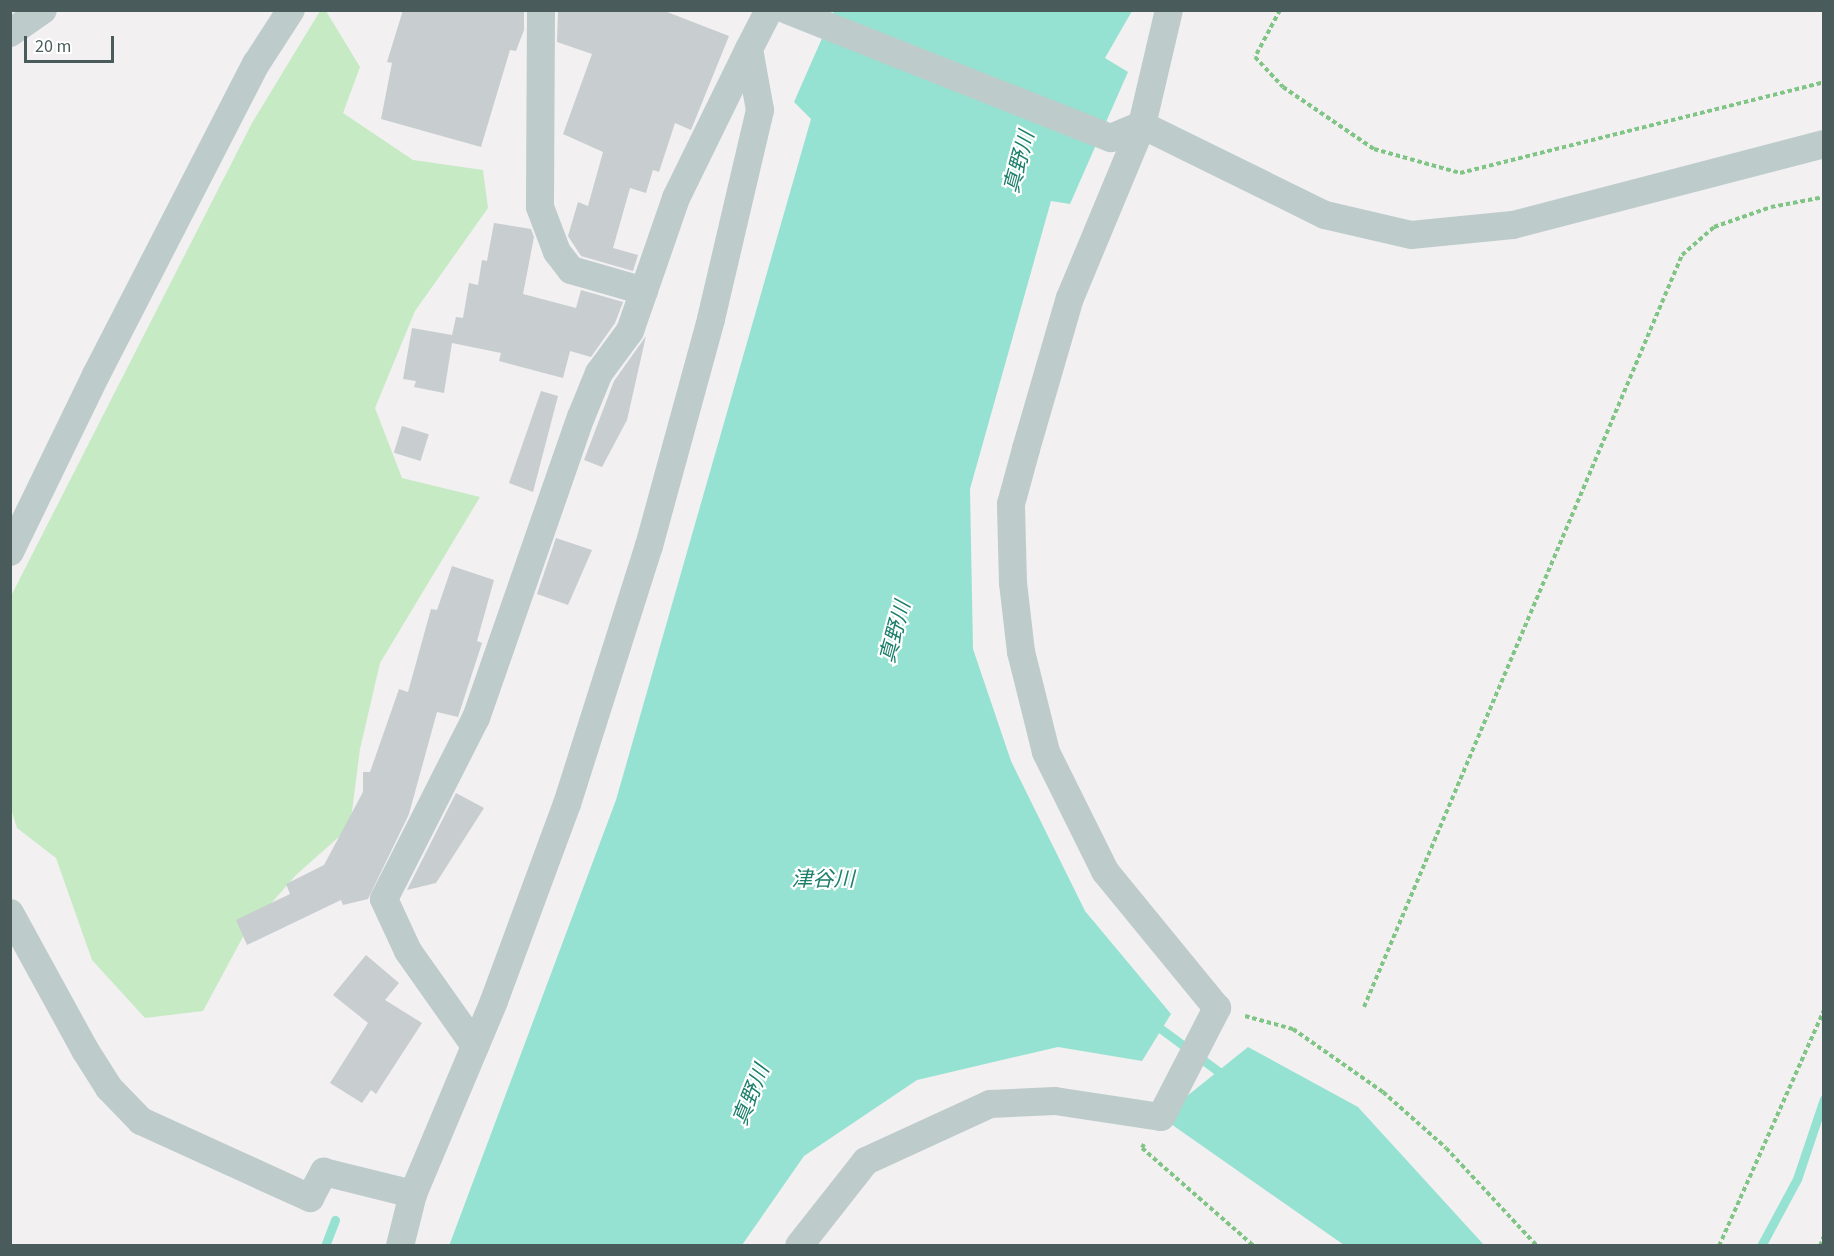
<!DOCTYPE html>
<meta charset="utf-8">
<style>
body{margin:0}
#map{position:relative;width:1834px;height:1256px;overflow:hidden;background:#f2f0f1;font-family:"Source Sans 3","Noto Sans JP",sans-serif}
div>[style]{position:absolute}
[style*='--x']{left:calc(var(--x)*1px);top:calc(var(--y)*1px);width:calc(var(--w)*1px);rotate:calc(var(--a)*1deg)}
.green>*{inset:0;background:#c6eac4}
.water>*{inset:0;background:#96e2d2}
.stream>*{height:9px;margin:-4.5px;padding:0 4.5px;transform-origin:4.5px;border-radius:4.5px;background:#96e2d2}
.building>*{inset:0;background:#c8cdcf;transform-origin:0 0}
.path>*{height:4px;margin-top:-2px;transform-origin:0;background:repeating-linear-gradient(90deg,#80c585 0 4.5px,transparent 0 7.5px)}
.street>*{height:28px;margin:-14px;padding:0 14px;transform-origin:14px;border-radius:14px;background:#bdcbcb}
span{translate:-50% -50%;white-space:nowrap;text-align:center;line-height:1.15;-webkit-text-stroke:4.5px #fff;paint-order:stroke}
.water-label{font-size:21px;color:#1b7f6a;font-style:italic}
.frame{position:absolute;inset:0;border:12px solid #4a5b5b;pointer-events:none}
.scale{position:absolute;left:24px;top:36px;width:90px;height:27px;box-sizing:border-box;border:3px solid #4a5b5b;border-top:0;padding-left:8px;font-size:18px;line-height:21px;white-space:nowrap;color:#4a5b5b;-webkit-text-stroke:4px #fff;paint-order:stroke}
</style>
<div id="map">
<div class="green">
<i style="clip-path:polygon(320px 11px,326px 11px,360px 67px,343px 113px,413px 160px,483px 170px,488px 208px,415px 311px,375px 408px,402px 478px,480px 497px,380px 663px,360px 749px,350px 827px,296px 875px,245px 933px,203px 1011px,145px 1018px,92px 960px,56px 858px,17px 828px,10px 806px,10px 598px,252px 123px)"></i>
</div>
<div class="water">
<i style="clip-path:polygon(834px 11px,1132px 11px,1105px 58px,1128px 72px,1070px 204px,1051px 201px,970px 489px,973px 649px,1011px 761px,1085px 911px,1171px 1014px,1142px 1061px,1058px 1047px,917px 1080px,804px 1156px,742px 1245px,449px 1246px,616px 800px,811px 119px,794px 102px)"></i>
<i style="clip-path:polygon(1248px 1047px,1358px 1107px,1484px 1245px,1344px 1245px,1161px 1117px)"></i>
</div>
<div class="stream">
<i style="--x:1153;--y:1023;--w:91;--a:36.5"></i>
<i style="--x:325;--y:1246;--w:28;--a:-69"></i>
<i style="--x:1761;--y:1246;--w:76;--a:-61.8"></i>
<i style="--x:1797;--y:1179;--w:84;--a:-71.4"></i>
</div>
<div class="building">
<i style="clip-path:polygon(403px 10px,524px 10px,524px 30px,516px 51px,510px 50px,481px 147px,381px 119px,392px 63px,387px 62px)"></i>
<i style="clip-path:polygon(558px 10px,662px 10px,729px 36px,691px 130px,675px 123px,659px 172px,653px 170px,646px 193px,630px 188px,613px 248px,638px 255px,633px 271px,581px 256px,568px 236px,578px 202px,588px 206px,603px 152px,563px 134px,592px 54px,557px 42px)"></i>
<i style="clip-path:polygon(494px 223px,531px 229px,534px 237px,523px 294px,576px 308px,581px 290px,623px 302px,615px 323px,591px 357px,570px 351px,563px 378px,499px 361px,501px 353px,452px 343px,444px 393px,414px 387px,416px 381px,403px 379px,412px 328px,452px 335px,456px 317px,463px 318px,469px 283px,478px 285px,482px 260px,487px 261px)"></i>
<i style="clip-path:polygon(646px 336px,627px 420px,602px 467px,584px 460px,614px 381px)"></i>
<i style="clip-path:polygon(541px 391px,558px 396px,533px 492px,509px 483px)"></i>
<i style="left:402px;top:426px;width:28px;height:28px;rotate:17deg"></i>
<i style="clip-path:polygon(556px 538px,592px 550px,568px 605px,537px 594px)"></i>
<i style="clip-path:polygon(452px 566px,494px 580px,477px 641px,482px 643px,458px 717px,437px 712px,409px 814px,368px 899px,343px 905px,341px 900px,247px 945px,236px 920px,290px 894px,286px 884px,324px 865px,363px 792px,363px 772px,370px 772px,399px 689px,408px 692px,431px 609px,437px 610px)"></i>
<i style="clip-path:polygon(456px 793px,484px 808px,436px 883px,407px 890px)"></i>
<i style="clip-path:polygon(366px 955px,399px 983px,385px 1000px,422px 1023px,376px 1094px,371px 1090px,362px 1103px,330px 1083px,368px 1023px,333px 995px)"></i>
</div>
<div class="path">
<i style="--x:1280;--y:10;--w:53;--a:118"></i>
<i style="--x:1255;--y:57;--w:41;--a:47"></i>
<i style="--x:1283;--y:87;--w:110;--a:34.3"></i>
<i style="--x:1374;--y:149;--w:89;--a:15.6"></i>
<i style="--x:1460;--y:173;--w:375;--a:-14"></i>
<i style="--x:1364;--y:1007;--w:816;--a:-67.08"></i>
<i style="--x:1682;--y:255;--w:43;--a:-41.2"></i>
<i style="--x:1714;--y:227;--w:60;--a:-19.3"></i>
<i style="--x:1771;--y:207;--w:54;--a:-10.7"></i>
<i style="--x:1245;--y:1016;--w:50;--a:15.2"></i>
<i style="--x:1293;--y:1029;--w:110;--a:35"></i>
<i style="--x:1383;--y:1092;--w:84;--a:41.6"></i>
<i style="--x:1446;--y:1148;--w:134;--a:47.1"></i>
<i style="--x:1144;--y:1144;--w:4;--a:117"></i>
<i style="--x:1142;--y:1148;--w:149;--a:41.2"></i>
<i style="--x:1719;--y:1246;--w:258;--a:-66"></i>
<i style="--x:1820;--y:1246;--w:11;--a:-68"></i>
</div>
<div class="street">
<i style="--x:541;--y:10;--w:197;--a:90.3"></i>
<i style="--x:540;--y:207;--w:48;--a:69.3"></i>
<i style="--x:557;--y:252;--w:23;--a:52"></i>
<i style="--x:571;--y:270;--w:76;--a:16"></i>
<i style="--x:787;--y:10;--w:348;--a:21.6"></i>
<i style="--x:1111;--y:138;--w:34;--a:-23"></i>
<i style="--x:1142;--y:125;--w:204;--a:26.2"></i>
<i style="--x:1325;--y:215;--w:88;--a:13.1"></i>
<i style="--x:1411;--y:235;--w:102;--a:-5.6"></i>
<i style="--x:1513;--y:225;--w:321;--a:-14.6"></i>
<i style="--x:10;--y:33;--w:40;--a:-34.9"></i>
<i style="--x:10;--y:552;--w:197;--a:-64.1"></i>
<i style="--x:96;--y:375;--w:350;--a:-62.8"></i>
<i style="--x:256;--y:64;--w:64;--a:-57.1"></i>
<i style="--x:10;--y:913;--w:156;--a:61.3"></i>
<i style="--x:85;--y:1050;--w:45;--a:57.7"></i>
<i style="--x:109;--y:1088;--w:46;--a:45.9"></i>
<i style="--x:141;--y:1121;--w:186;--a:24.5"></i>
<i style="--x:310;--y:1198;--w:30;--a:-62"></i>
<i style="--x:324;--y:1172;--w:92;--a:13.9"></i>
<i style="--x:475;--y:1046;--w:116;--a:-125.2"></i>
<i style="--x:408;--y:951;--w:57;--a:-114.8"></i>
<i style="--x:384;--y:899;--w:203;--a:-63.1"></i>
<i style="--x:476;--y:718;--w:319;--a:-70.8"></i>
<i style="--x:581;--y:417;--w:48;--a:-67.8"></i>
<i style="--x:599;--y:373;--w:52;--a:-53.6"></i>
<i style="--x:630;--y:331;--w:141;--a:-70.9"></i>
<i style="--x:676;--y:198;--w:166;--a:-63.9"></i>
<i style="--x:400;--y:1246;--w:54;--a:-76"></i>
<i style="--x:413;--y:1194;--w:209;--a:-67.2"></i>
<i style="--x:494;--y:1001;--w:210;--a:-69.7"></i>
<i style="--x:567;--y:804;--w:271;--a:-72.4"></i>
<i style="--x:649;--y:546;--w:235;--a:-74.7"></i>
<i style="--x:711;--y:319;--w:215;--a:-76.8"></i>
<i style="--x:760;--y:110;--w:62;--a:-100.2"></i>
<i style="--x:749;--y:49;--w:44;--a:-62.9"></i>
<i style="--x:799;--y:1246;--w:108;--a:-51.8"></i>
<i style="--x:866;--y:1161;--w:136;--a:-24.7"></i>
<i style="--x:990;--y:1104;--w:65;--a:-2.6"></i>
<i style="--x:1055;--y:1101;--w:107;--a:8.6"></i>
<i style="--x:1161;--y:1117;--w:123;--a:-62.8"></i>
<i style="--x:1217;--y:1008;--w:177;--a:-129.3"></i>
<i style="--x:1105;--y:871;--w:133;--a:-116.4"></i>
<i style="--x:1046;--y:752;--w:103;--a:-104"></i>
<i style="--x:1021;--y:652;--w:69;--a:-96.6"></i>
<i style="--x:1013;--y:583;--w:79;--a:-91.5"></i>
<i style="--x:1011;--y:504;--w:57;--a:-74.7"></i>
<i style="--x:1026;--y:449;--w:157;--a:-73.8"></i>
<i style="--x:1070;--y:298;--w:187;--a:-67.4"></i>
<i style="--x:1142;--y:125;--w:118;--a:-76.8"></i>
</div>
<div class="water-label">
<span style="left:1019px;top:162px;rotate:-75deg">真野川</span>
<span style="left:895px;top:632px;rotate:-75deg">真野川</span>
<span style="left:823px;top:879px">津谷川</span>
<span style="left:751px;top:1095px;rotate:-68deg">真野川</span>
</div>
<div class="frame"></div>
<div class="scale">20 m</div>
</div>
